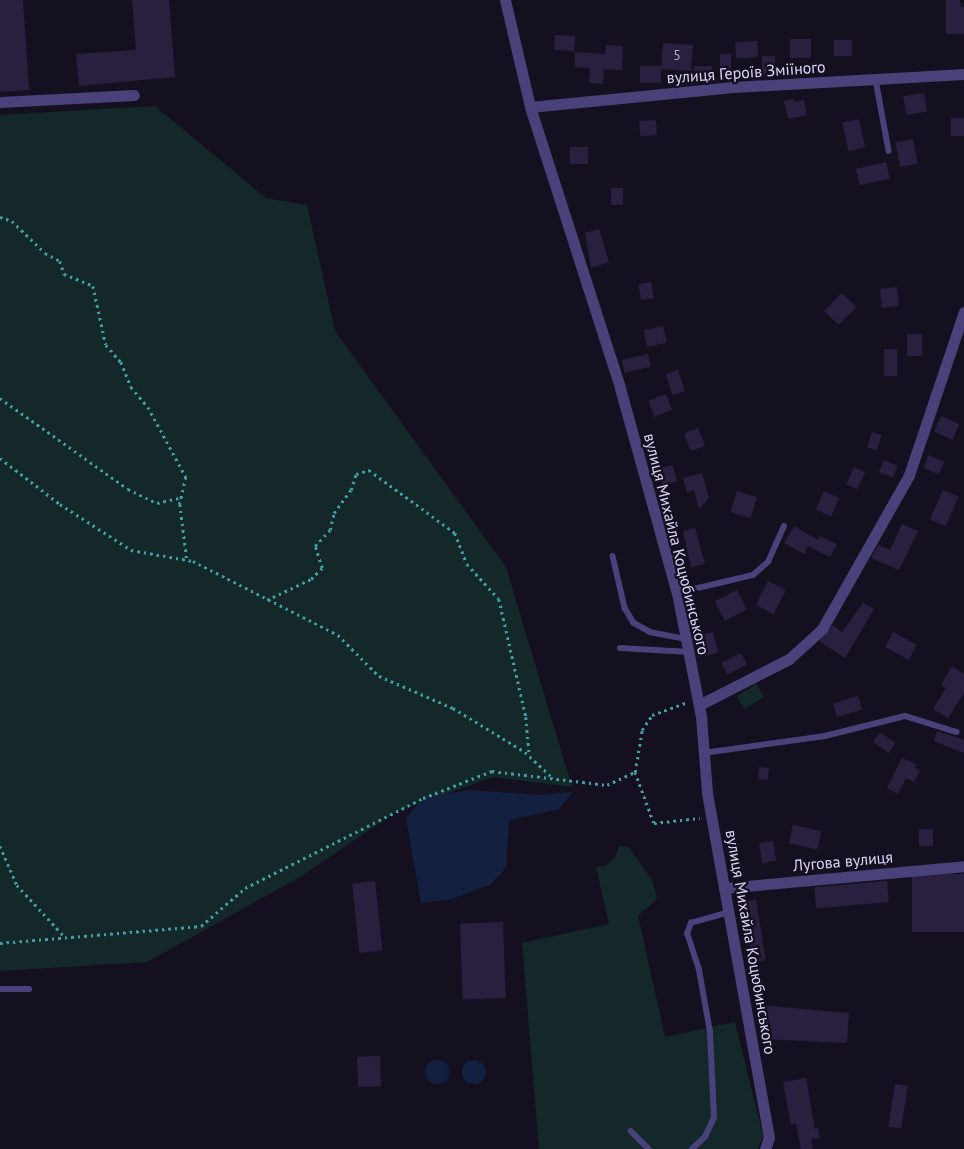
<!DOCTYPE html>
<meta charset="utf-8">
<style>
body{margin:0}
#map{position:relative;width:964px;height:1149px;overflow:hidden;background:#151020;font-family:"PT Sans",sans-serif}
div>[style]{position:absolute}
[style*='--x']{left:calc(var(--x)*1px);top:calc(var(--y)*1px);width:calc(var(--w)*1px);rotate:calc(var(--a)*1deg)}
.green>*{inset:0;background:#142829;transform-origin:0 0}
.water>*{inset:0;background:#142040}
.round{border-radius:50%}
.building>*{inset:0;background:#291f3f;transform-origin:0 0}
.path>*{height:2.5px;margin-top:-1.25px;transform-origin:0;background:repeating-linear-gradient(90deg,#3e9fa4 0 2.5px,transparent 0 6.5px)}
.lane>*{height:5.5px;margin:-2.75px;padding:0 2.75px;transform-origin:2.75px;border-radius:2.75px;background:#494179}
.street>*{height:11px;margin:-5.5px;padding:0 5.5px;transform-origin:5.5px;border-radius:5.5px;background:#494179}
span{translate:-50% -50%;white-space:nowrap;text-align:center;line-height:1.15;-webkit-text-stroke:4.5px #151020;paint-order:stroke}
.number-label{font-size:14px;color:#b0a8ca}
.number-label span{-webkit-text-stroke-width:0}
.street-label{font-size:16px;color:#ddd5f9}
</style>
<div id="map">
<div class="green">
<i style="clip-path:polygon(155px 106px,266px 198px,307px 205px,335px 331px,506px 567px,572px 787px,493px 777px,396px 812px,300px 877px,147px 962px,0 971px,0 115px)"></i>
<i style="left:756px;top:684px;width:15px;height:23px;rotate:58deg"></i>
<i style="clip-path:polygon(619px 846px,629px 847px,652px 880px,657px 899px,638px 916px,665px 1037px,735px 1022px,763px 1136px,758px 1149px,539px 1149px,522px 943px,609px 924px,596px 867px,605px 866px,615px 858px)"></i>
</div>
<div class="water">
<i style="clip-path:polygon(468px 790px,539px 795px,573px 792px,559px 809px,509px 820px,506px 868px,490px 885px,451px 899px,421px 903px,406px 818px,423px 798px)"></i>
<i class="round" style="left:462px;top:1060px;width:24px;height:24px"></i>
<i class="round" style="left:425px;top:1060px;width:24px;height:24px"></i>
</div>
<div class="building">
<i style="clip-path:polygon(0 0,23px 0,29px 90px,0 92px)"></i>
<i style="clip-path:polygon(132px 0,169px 0,175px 77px,79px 86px,76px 54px,136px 50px)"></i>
<i style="clip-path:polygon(946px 0,960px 0,961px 7px,964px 7px,964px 34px,946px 34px)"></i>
<i style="left:555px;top:35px;width:20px;height:15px;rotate:3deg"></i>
<i style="left:790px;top:39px;width:21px;height:19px"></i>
<i style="left:834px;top:40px;width:18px;height:16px"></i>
<i style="left:757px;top:41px;width:16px;height:22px;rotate:86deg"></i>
<i style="left:663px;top:43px;width:30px;height:26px;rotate:4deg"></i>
<i style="clip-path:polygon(606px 45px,623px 46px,622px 70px,604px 69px,603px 84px,589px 83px,590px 68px,575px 67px,575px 52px,605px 54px)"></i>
<i style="left:720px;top:54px;width:11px;height:20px"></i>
<i style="left:762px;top:56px;width:13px;height:19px"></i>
<i style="left:640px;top:66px;width:21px;height:17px"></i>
<i style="left:694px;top:66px;width:18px;height:14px"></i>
<i style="left:924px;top:93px;width:19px;height:21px;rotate:81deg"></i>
<i style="clip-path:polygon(794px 99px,795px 102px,804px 100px,807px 115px,788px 119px,784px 101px)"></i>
<i style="left:951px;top:118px;width:13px;height:18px"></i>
<i style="left:859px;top:119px;width:29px;height:17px;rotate:78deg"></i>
<i style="left:656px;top:120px;width:15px;height:17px;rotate:86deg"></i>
<i style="left:913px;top:139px;width:25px;height:18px;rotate:79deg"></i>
<i style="left:570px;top:147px;width:18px;height:17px"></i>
<i style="left:886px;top:162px;width:17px;height:31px;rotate:77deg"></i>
<i style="left:611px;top:188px;width:12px;height:17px"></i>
<i style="clip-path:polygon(599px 229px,609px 262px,591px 268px,585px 233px)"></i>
<i style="left:651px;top:282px;width:16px;height:13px;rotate:79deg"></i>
<i style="left:897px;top:287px;width:19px;height:17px;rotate:84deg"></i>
<i style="left:842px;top:293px;width:20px;height:25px;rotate:45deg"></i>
<i style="left:663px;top:326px;width:17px;height:20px;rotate:77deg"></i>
<i style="left:907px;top:334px;width:15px;height:22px"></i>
<i style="left:884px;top:349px;width:13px;height:27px"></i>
<i style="left:648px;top:354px;width:13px;height:27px;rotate:77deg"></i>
<i style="left:678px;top:370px;width:22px;height:13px;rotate:72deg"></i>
<i style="left:666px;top:394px;width:17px;height:19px;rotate:69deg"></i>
<i style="left:941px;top:416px;width:20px;height:17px;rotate:24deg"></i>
<i style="left:698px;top:428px;width:19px;height:15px;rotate:69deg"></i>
<i style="left:872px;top:432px;width:10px;height:16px;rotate:17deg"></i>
<i style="left:929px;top:455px;width:17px;height:14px;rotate:24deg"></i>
<i style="left:884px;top:460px;width:15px;height:13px;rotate:23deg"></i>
<i style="left:673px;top:465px;width:17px;height:15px;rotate:77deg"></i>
<i style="left:854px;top:467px;width:12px;height:19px;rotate:24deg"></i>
<i style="clip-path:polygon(702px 473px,709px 498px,699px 509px,694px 490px,687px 492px,683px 478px)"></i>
<i style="left:943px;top:490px;width:17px;height:32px;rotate:24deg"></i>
<i style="left:737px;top:491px;width:21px;height:22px;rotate:17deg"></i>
<i style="left:824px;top:491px;width:17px;height:20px;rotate:24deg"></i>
<i style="clip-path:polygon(902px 524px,918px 531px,899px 570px,871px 558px,878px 545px,890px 550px)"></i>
<i style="clip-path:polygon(794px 526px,818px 540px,820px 536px,837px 544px,830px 557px,808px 546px,804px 554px,784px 543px)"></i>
<i style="clip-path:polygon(695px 528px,705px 564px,691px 567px,683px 531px)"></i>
<i style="left:768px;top:581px;width:20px;height:27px;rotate:27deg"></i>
<i style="left:737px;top:590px;width:22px;height:25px;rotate:63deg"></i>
<i style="clip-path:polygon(863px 603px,874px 609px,845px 658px,819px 641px,833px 625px,842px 632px)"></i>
<i style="left:713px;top:632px;width:21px;height:21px;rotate:76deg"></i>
<i style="left:893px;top:632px;width:27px;height:17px;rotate:28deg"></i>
<i style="left:741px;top:653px;width:13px;height:22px;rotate:63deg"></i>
<i style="clip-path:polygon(952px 666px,964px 674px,964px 693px,948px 718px,933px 709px,946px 688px,941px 685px)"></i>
<i style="left:858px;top:696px;width:14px;height:26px;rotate:73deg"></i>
<i style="clip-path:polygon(937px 731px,964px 740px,964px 753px,934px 741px)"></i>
<i style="left:880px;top:732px;width:19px;height:12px;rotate:35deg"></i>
<i style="clip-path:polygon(902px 758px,917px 765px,915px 768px,920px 771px,914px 782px,906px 778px,898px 794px,887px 788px)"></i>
<i style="left:759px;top:767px;width:10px;height:12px;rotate:6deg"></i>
<i style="left:793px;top:825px;width:29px;height:19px;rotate:12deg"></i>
<i style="left:919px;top:829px;width:14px;height:17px"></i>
<i style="left:773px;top:841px;width:20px;height:14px;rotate:81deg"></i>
<i style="left:964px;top:874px;width:58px;height:52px;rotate:90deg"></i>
<i style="left:375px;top:881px;width:70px;height:23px;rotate:84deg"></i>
<i style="left:887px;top:881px;width:21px;height:73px;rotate:85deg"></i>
<i style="left:756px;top:900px;width:61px;height:13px;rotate:81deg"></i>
<i style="left:503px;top:922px;width:76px;height:43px;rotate:88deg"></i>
<i style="clip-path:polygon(759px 1005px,849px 1013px,847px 1043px,764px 1039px)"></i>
<i style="left:380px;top:1056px;width:30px;height:23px;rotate:88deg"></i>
<i style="clip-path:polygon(806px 1078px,815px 1129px,818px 1128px,820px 1138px,811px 1139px,813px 1149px,801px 1149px,796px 1124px,791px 1125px,783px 1082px)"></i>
<i style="left:895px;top:1084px;width:13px;height:43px;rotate:9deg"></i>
</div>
<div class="path">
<i style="--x:0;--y:217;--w:13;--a:18"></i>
<i style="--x:12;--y:221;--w:46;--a:44.1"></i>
<i style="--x:45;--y:253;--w:17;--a:28"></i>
<i style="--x:60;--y:261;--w:14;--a:73"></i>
<i style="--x:64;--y:274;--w:31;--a:22"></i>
<i style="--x:93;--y:286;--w:60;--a:77.6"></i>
<i style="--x:106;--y:345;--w:23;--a:49"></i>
<i style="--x:121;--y:362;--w:27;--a:68"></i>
<i style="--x:131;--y:387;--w:26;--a:50"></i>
<i style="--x:148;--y:407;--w:80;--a:61.5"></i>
<i style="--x:186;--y:477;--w:28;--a:103"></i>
<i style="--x:180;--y:504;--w:56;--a:82.9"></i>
<i style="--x:0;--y:398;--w:157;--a:35.4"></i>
<i style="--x:128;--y:489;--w:32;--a:26"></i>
<i style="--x:157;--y:503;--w:26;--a:-13"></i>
<i style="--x:0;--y:458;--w:76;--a:37.5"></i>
<i style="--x:60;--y:504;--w:85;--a:32.9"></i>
<i style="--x:131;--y:550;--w:63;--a:10.1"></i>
<i style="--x:193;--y:561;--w:163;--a:27"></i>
<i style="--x:338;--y:635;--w:58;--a:45"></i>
<i style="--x:379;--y:676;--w:81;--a:23.4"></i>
<i style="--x:453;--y:708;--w:84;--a:31.4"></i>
<i style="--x:525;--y:752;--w:35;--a:43"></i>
<i style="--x:267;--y:600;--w:49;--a:-25.5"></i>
<i style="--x:311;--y:579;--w:16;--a:-45"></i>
<i style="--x:322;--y:568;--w:23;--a:-108"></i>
<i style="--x:315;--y:546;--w:22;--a:-47"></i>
<i style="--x:330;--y:530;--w:17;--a:-77"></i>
<i style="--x:334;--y:513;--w:29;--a:-54"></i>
<i style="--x:351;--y:490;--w:17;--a:-73"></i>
<i style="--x:356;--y:474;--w:14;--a:-17"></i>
<i style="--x:369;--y:470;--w:107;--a:36.2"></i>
<i style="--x:455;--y:533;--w:33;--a:69"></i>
<i style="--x:467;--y:564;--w:47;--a:47.6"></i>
<i style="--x:499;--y:599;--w:121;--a:77.1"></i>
<i style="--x:526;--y:717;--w:38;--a:85"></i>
<i style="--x:635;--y:772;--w:43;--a:-80.5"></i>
<i style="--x:642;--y:730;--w:18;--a:-56"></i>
<i style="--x:652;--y:715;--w:37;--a:-20"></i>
<i style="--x:0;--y:846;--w:43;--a:66.4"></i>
<i style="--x:17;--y:885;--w:69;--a:47.3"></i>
<i style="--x:0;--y:943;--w:202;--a:-4.8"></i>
<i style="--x:201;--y:926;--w:58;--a:-40.8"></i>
<i style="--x:245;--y:888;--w:199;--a:-26.8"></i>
<i style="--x:423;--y:798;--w:74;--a:-21.4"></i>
<i style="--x:492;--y:771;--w:116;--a:6.9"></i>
<i style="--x:607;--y:785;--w:31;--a:-25"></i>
<i style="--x:635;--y:772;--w:54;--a:69.6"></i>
<i style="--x:654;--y:823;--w:46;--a:-6.2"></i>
</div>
<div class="lane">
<i style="--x:876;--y:80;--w:72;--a:79.6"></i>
<i style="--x:613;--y:556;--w:53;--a:77"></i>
<i style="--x:625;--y:608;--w:17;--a:59"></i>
<i style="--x:634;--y:623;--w:18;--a:29"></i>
<i style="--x:650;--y:632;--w:38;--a:11"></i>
<i style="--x:677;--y:593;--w:78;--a:-13.3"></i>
<i style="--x:753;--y:575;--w:20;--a:-41"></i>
<i style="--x:768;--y:562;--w:39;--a:-66"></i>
<i style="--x:620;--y:648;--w:70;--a:3.3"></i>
<i style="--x:704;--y:753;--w:122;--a:-8"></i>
<i style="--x:825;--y:736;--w:82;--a:-14"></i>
<i style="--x:905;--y:716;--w:54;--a:17.1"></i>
<i style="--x:0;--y:989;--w:29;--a:0"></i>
<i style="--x:631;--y:1131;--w:25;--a:45"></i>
<i style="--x:692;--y:1149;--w:18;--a:-43"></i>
<i style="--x:705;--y:1137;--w:21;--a:-65"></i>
<i style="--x:714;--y:1118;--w:86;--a:-92.7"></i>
<i style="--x:710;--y:1032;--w:63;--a:-100.1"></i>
<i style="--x:699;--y:970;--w:38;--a:-108"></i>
<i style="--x:687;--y:934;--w:12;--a:-70"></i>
<i style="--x:691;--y:923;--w:40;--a:-16"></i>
</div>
<div class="street">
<i style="--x:505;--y:0;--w:110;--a:76.8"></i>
<i style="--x:530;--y:107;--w:295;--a:72.2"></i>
<i style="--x:620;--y:388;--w:213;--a:74.5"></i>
<i style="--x:677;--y:593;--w:125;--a:79"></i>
<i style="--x:701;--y:716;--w:77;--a:85.5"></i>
<i style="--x:707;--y:793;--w:350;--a:79.8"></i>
<i style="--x:769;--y:1137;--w:13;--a:108"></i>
<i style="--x:0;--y:102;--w:134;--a:-3"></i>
<i style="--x:530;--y:107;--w:204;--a:-5.6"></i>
<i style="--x:733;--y:87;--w:231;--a:-3.2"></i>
<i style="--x:699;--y:705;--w:101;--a:-27.1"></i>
<i style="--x:789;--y:659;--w:45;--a:-42.3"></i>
<i style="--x:822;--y:629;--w:177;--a:-60.5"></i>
<i style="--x:909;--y:475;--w:172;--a:-71.4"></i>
<i style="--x:724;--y:888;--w:241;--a:-5.2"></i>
</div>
<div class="number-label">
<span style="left:677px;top:55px">5</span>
</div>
<div class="street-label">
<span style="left:746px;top:72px;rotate:-4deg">вулиця Героїв Зміїного</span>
<span style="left:677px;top:544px;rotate:76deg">вулиця Михайла Коцюбинського</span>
<span style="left:843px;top:861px;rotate:-5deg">Лугова вулиця</span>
<span style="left:751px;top:942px;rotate:80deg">вулиця Михайла Коцюбинського</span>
</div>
</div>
